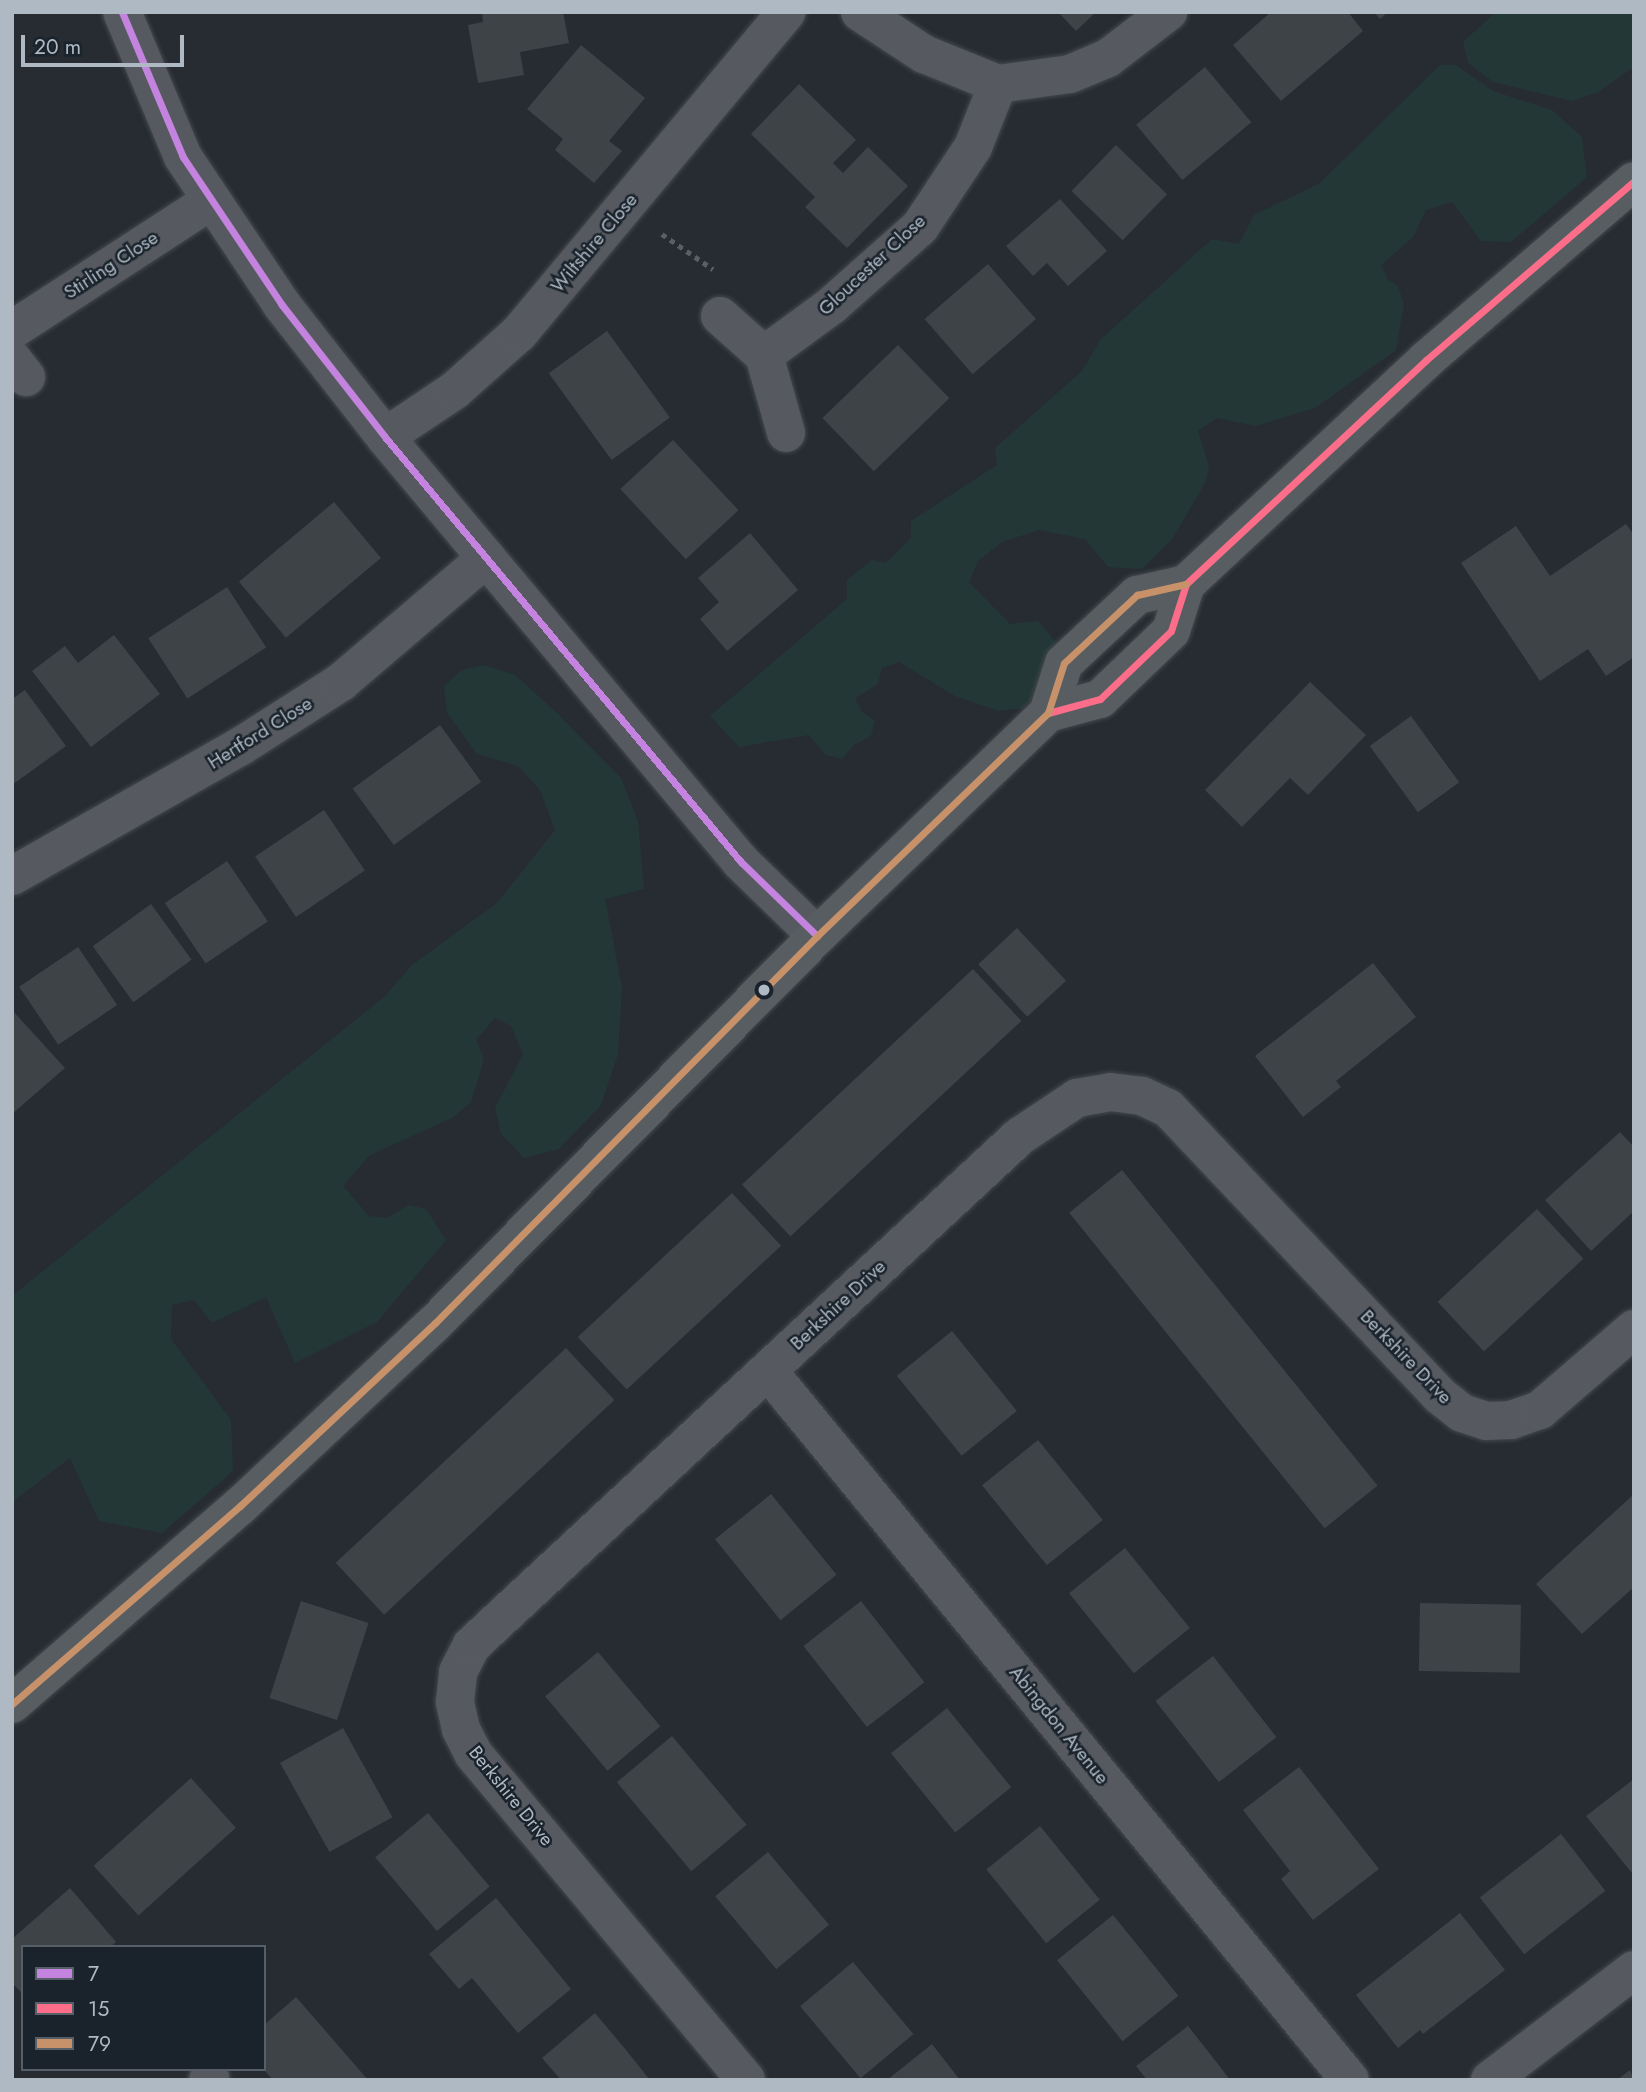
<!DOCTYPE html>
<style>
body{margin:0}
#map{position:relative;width:1646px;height:2092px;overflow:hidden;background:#262c31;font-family:Jost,sans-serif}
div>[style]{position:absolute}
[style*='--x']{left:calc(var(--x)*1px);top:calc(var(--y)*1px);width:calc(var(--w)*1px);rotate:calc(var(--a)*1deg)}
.green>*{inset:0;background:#243737}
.building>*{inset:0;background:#3e4348;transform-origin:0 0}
.path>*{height:4.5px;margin-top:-2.25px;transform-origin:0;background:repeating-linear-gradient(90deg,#595f64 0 5px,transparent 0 10px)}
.roads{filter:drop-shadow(0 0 2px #44484c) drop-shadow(0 0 2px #44484c)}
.minor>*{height:38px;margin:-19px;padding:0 19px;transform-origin:19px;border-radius:19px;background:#565a60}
.primary>*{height:38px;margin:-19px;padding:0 19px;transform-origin:19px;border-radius:19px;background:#585d62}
.bus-1>*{height:7px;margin:-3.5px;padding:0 3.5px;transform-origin:3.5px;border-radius:3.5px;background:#c483df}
.bus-2>*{height:7px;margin:-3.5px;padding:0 3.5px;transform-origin:3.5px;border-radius:3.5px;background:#fb6d88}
.bus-3>*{height:7px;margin:-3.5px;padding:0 3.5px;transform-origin:3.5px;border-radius:3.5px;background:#c7916a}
.dots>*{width:19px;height:19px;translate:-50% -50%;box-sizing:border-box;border:4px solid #1a232b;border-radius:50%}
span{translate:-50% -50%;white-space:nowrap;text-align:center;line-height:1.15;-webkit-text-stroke:5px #1a232b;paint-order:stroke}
.street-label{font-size:19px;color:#afb9c4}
.frame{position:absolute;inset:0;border:14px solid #afb9c4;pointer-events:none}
.legend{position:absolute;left:21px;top:1945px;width:245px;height:126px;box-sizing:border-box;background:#1a232b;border:2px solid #565f68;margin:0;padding:9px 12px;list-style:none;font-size:21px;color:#afb9c4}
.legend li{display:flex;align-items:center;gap:14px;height:35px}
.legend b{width:35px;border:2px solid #565f68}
.scale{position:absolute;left:21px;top:35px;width:163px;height:32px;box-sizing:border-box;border:4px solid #afb9c4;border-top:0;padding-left:9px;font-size:21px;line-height:24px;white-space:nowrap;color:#afb9c4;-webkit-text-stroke:5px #1a232b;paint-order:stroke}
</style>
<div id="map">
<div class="green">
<i style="clip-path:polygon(1496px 12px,1634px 12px,1634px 67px,1598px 92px,1572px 101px,1493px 82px,1468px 63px,1463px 42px)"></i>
<i style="clip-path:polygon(1440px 65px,1456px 65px,1493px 91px,1552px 110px,1582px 137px,1587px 177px,1511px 242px,1481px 241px,1452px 202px,1426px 210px,1413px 237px,1381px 265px,1388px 280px,1398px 286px,1404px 304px,1396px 350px,1315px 408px,1255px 426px,1217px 418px,1198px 431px,1209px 466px,1206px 481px,1173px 538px,1142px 569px,1108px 567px,1085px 539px,1039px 530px,1002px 542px,978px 561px,969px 582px,1010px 624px,1038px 621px,1059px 646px,1043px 694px,1024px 708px,999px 711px,955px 696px,899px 662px,882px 668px,878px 684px,855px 698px,862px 712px,875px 721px,871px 736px,854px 745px,842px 759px,826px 755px,809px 735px,739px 747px,710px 716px,847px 599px,847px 580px,872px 560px,886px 563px,911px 538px,911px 521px,997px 465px,995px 448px,1082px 371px,1100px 340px,1212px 239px,1239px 244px,1254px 215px,1320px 183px)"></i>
<i style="clip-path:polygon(484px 665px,515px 675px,556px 712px,621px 778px,638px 821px,644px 889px,605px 899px,622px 987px,618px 1054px,601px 1105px,559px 1149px,524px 1158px,501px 1134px,495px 1108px,523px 1054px,511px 1026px,495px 1018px,476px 1040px,484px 1059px,471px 1102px,452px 1118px,370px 1155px,343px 1186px,369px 1216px,387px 1218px,409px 1205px,426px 1209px,446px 1240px,377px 1322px,295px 1363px,266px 1297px,212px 1323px,194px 1300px,172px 1305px,171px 1339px,231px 1420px,233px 1471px,162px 1533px,99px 1521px,70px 1458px,12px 1502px,12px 1296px,384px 997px,412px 965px,497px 903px,555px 830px,540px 790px,518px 766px,477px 754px,447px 713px,444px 686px,462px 670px)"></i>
</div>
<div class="building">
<i style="clip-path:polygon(482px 12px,563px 12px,569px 43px,520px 52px,524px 75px,478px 83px,468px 25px,483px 22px)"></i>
<i style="clip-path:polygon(1058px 12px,1096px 12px,1076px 31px)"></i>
<i style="clip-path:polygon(1271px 12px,1348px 12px,1363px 31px,1281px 101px,1233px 45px)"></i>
<i style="clip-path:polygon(1374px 12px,1388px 12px,1380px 19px)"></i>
<i style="clip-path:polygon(581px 45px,645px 98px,609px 141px,622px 151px,594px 183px,555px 150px,563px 139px,527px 109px)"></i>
<i style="left:1205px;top:67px;width:72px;height:90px;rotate:50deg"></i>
<i style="clip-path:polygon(799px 84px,856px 140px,833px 163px,843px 173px,868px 147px,908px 186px,847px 248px,805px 207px,815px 197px,751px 134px)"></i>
<i style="left:1116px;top:145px;width:71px;height:64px;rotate:44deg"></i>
<i style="clip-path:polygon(1060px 199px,1107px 251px,1068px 286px,1047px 263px,1033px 276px,1006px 246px)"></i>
<i style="left:988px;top:264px;width:73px;height:84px;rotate:49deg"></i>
<i style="left:607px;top:331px;width:107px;height:72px;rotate:54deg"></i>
<i style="left:898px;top:345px;width:74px;height:105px;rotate:46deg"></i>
<i style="left:673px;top:440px;width:96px;height:72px;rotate:47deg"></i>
<i style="left:334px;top:502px;width:73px;height:124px;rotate:50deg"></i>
<i style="clip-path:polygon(1626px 524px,1634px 535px,1634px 657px,1606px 676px,1588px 649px,1540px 681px,1461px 563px,1516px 526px,1550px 576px)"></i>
<i style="clip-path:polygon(750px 533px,798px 590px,727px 651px,700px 619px,719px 602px,698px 578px)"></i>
<i style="left:227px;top:587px;width:72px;height:94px;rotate:57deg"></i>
<i style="clip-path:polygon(114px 635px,160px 694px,91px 747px,32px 671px,65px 646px,78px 663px)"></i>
<i style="clip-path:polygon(1310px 682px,1366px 735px,1308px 795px,1290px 778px,1242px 827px,1205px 790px)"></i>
<i style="clip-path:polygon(25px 690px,66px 746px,12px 785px,12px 699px)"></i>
<i style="left:1411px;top:716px;width:82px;height:51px;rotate:54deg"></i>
<i style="left:440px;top:725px;width:70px;height:108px;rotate:54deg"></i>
<i style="left:324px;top:810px;width:73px;height:83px;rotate:56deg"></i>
<i style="left:227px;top:861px;width:73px;height:75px;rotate:56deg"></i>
<i style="left:151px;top:904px;width:69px;height:72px;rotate:54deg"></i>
<i style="left:1017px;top:928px;width:72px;height:53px;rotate:47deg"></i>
<i style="left:78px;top:947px;width:70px;height:71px;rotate:56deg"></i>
<i style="clip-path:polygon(1373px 963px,1416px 1017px,1336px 1081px,1341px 1087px,1303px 1117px,1255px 1056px)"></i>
<i style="left:973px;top:969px;width:71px;height:316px;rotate:47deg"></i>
<i style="clip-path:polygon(12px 1010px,65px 1068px,12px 1114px)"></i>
<i style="clip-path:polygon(1620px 1132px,1634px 1147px,1634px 1211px,1591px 1251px,1545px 1200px)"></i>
<i style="left:1122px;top:1170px;width:406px;height:68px;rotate:51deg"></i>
<i style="left:732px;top:1193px;width:72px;height:211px;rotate:47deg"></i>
<i style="left:1537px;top:1209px;width:68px;height:136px;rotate:47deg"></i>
<i style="left:952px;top:1331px;width:103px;height:71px;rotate:51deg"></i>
<i style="left:566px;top:1348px;width:71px;height:315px;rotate:47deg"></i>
<i style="left:1038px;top:1440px;width:103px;height:72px;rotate:51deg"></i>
<i style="left:771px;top:1494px;width:104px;height:72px;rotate:51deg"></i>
<i style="clip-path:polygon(1634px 1494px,1634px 1587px,1582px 1634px,1536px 1584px)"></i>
<i style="left:1125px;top:1548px;width:103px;height:72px;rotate:51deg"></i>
<i style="left:301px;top:1601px;width:71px;height:102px;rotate:18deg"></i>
<i style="left:861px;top:1601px;width:103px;height:73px;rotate:52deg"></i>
<i style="left:1420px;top:1603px;width:101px;height:68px;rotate:1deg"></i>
<i style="left:598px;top:1652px;width:97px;height:69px;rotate:50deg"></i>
<i style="left:1213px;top:1656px;width:103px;height:73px;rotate:52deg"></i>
<i style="left:947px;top:1708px;width:102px;height:72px;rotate:51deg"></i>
<i style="left:343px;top:1728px;width:102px;height:72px;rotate:61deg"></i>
<i style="left:672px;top:1736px;width:116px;height:72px;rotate:50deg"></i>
<i style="clip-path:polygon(1299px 1767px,1379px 1869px,1313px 1920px,1281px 1879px,1290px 1871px,1243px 1810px)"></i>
<i style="left:191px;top:1778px;width:67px;height:131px;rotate:48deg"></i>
<i style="clip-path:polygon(1634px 1779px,1634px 1870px,1631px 1872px,1586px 1816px)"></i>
<i style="left:428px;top:1813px;width:96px;height:69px;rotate:50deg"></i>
<i style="left:1040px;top:1826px;width:95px;height:69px;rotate:51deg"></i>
<i style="left:1561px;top:1834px;width:72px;height:103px;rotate:52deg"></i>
<i style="left:768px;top:1852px;width:95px;height:69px;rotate:50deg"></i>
<i style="clip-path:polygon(70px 1888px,116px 1942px,110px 1947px,23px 1947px,23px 1994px,12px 1983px,12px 1939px)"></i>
<i style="clip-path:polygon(496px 1898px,571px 1989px,518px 2033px,472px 1978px,459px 1989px,429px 1954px)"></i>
<i style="clip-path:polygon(1460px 1913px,1505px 1970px,1423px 2034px,1420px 2030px,1398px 2048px,1356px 1995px)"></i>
<i style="left:1113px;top:1915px;width:104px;height:72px;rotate:51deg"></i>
<i style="left:853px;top:1962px;width:94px;height:69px;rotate:50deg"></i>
<i style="clip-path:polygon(296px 1997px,343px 2051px,368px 2080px,273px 2080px,264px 2070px,264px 2025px)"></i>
<i style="clip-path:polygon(595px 2013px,626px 2050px,650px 2080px,561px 2080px,542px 2058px)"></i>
<i style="clip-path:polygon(1188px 2026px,1218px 2064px,1230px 2080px,1147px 2080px,1136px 2066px)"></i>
<i style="clip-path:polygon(932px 2044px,960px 2080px,887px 2080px)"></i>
<i style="clip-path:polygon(1630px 2070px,1634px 2080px,1617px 2080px)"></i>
</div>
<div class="path">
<i style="--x:662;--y:234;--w:62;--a:34.5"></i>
</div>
<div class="roads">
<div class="minor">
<i style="--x:122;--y:12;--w:157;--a:67.2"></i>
<i style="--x:183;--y:157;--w:178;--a:56.2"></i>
<i style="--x:282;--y:305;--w:167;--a:52"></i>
<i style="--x:385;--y:437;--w:554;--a:50.05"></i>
<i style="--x:741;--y:862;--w:106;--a:44.2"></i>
<i style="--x:860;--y:12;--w:77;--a:33.3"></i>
<i style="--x:924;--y:54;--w:80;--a:22.1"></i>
<i style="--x:720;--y:316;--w:59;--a:41.6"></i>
<i style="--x:764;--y:355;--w:81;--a:74.2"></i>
<i style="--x:12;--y:330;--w:237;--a:-33"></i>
<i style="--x:764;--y:355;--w:83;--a:-36.2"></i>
<i style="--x:831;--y:306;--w:119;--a:-41.6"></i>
<i style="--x:920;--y:227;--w:96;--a:-56.5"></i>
<i style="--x:973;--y:147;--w:68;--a:-68.4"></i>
<i style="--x:998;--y:84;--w:73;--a:-7.9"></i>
<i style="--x:1070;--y:74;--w:41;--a:-22.8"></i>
<i style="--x:1108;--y:58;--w:76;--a:-37.5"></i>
<i style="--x:12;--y:359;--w:23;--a:52"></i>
<i style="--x:385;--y:437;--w:84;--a:-33.9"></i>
<i style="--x:455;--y:390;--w:86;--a:-41.7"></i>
<i style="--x:519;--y:333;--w:418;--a:-50.2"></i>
<i style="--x:12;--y:876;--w:263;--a:-29.6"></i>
<i style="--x:241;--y:746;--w:119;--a:-32.6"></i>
<i style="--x:341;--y:682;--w:191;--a:-40.5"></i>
<i style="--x:768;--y:1371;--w:917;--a:50.62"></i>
<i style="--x:208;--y:2080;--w:3;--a:-45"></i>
<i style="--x:746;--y:2080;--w:426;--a:-129.9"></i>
<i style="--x:473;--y:1753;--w:27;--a:-117"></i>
<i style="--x:461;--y:1729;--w:28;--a:-103"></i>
<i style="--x:455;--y:1702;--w:30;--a:-84"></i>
<i style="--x:458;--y:1672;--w:30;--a:-63"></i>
<i style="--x:472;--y:1645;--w:748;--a:-42.89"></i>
<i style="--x:1020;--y:1136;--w:69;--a:-33.7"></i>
<i style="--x:1077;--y:1098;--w:34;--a:-10"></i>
<i style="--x:1110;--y:1092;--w:32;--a:7"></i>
<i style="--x:1142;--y:1096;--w:29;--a:25"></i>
<i style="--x:1168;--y:1108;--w:395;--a:46.6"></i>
<i style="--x:1439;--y:1395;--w:29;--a:38"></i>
<i style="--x:1462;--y:1413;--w:25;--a:18"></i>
<i style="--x:1486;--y:1421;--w:25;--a:-2"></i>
<i style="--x:1511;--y:1420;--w:31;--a:-19"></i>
<i style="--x:1540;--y:1410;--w:124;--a:-40.8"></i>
<i style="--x:1490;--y:2080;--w:181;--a:-37.4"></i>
</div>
<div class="primary">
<i style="--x:1048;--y:713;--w:54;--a:-15.1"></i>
<i style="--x:1100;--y:699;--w:98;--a:-43.8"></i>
<i style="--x:1171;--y:631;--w:49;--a:-72.3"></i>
<i style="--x:1186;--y:584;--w:328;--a:-43"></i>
<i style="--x:1426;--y:360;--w:274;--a:-40.7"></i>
<i style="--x:12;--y:1704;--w:302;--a:-41"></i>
<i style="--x:240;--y:1506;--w:267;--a:-43.2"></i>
<i style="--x:435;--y:1323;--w:544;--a:-45.37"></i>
<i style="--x:817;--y:936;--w:321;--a:-44"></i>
<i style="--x:1048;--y:713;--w:52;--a:-72.3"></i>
<i style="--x:1064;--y:663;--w:100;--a:-43"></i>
<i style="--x:1137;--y:595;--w:50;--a:-12.7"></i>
</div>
</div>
<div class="bus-1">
<i style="--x:122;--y:12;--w:157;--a:67.2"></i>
<i style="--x:183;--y:157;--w:178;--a:56.2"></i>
<i style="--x:282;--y:305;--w:167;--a:52"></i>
<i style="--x:385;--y:437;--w:554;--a:50.05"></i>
<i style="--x:741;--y:862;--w:106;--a:44.2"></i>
</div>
<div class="bus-2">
<i style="--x:1048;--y:713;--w:54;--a:-15.1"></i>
<i style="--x:1100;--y:699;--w:98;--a:-43.8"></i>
<i style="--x:1171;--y:631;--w:49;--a:-72.3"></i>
<i style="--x:1186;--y:584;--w:328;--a:-43"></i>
<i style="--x:1426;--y:360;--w:274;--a:-40.7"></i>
</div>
<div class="bus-3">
<i style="--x:12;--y:1704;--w:302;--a:-41"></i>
<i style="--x:240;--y:1506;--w:267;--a:-43.2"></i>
<i style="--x:435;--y:1323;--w:544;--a:-45.37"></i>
<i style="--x:817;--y:936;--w:321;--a:-44"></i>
<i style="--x:1048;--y:713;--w:52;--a:-72.3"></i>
<i style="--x:1064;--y:663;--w:100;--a:-43"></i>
<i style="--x:1137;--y:595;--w:50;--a:-12.7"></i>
</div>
<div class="dots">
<i style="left:764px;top:990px;background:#afb9c4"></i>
</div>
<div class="street-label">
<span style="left:594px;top:243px;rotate:-50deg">Wiltshire Close</span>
<span style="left:111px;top:265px;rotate:-33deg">Stirling Close</span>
<span style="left:872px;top:265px;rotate:-43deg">Gloucester Close</span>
<span style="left:260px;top:733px;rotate:-32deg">Hertford Close</span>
<span style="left:838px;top:1305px;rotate:-43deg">Berkshire Drive</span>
<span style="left:1406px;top:1357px;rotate:46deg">Berkshire Drive</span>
<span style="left:1059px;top:1725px;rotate:51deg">Abingdon Avenue</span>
<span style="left:511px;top:1796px;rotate:51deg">Berkshire Drive</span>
</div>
<div class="frame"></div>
<ul class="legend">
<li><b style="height:9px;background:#c483df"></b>7</li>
<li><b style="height:9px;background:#fb6d88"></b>15</li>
<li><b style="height:9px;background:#c7916a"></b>79</li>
</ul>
<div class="scale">20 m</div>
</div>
